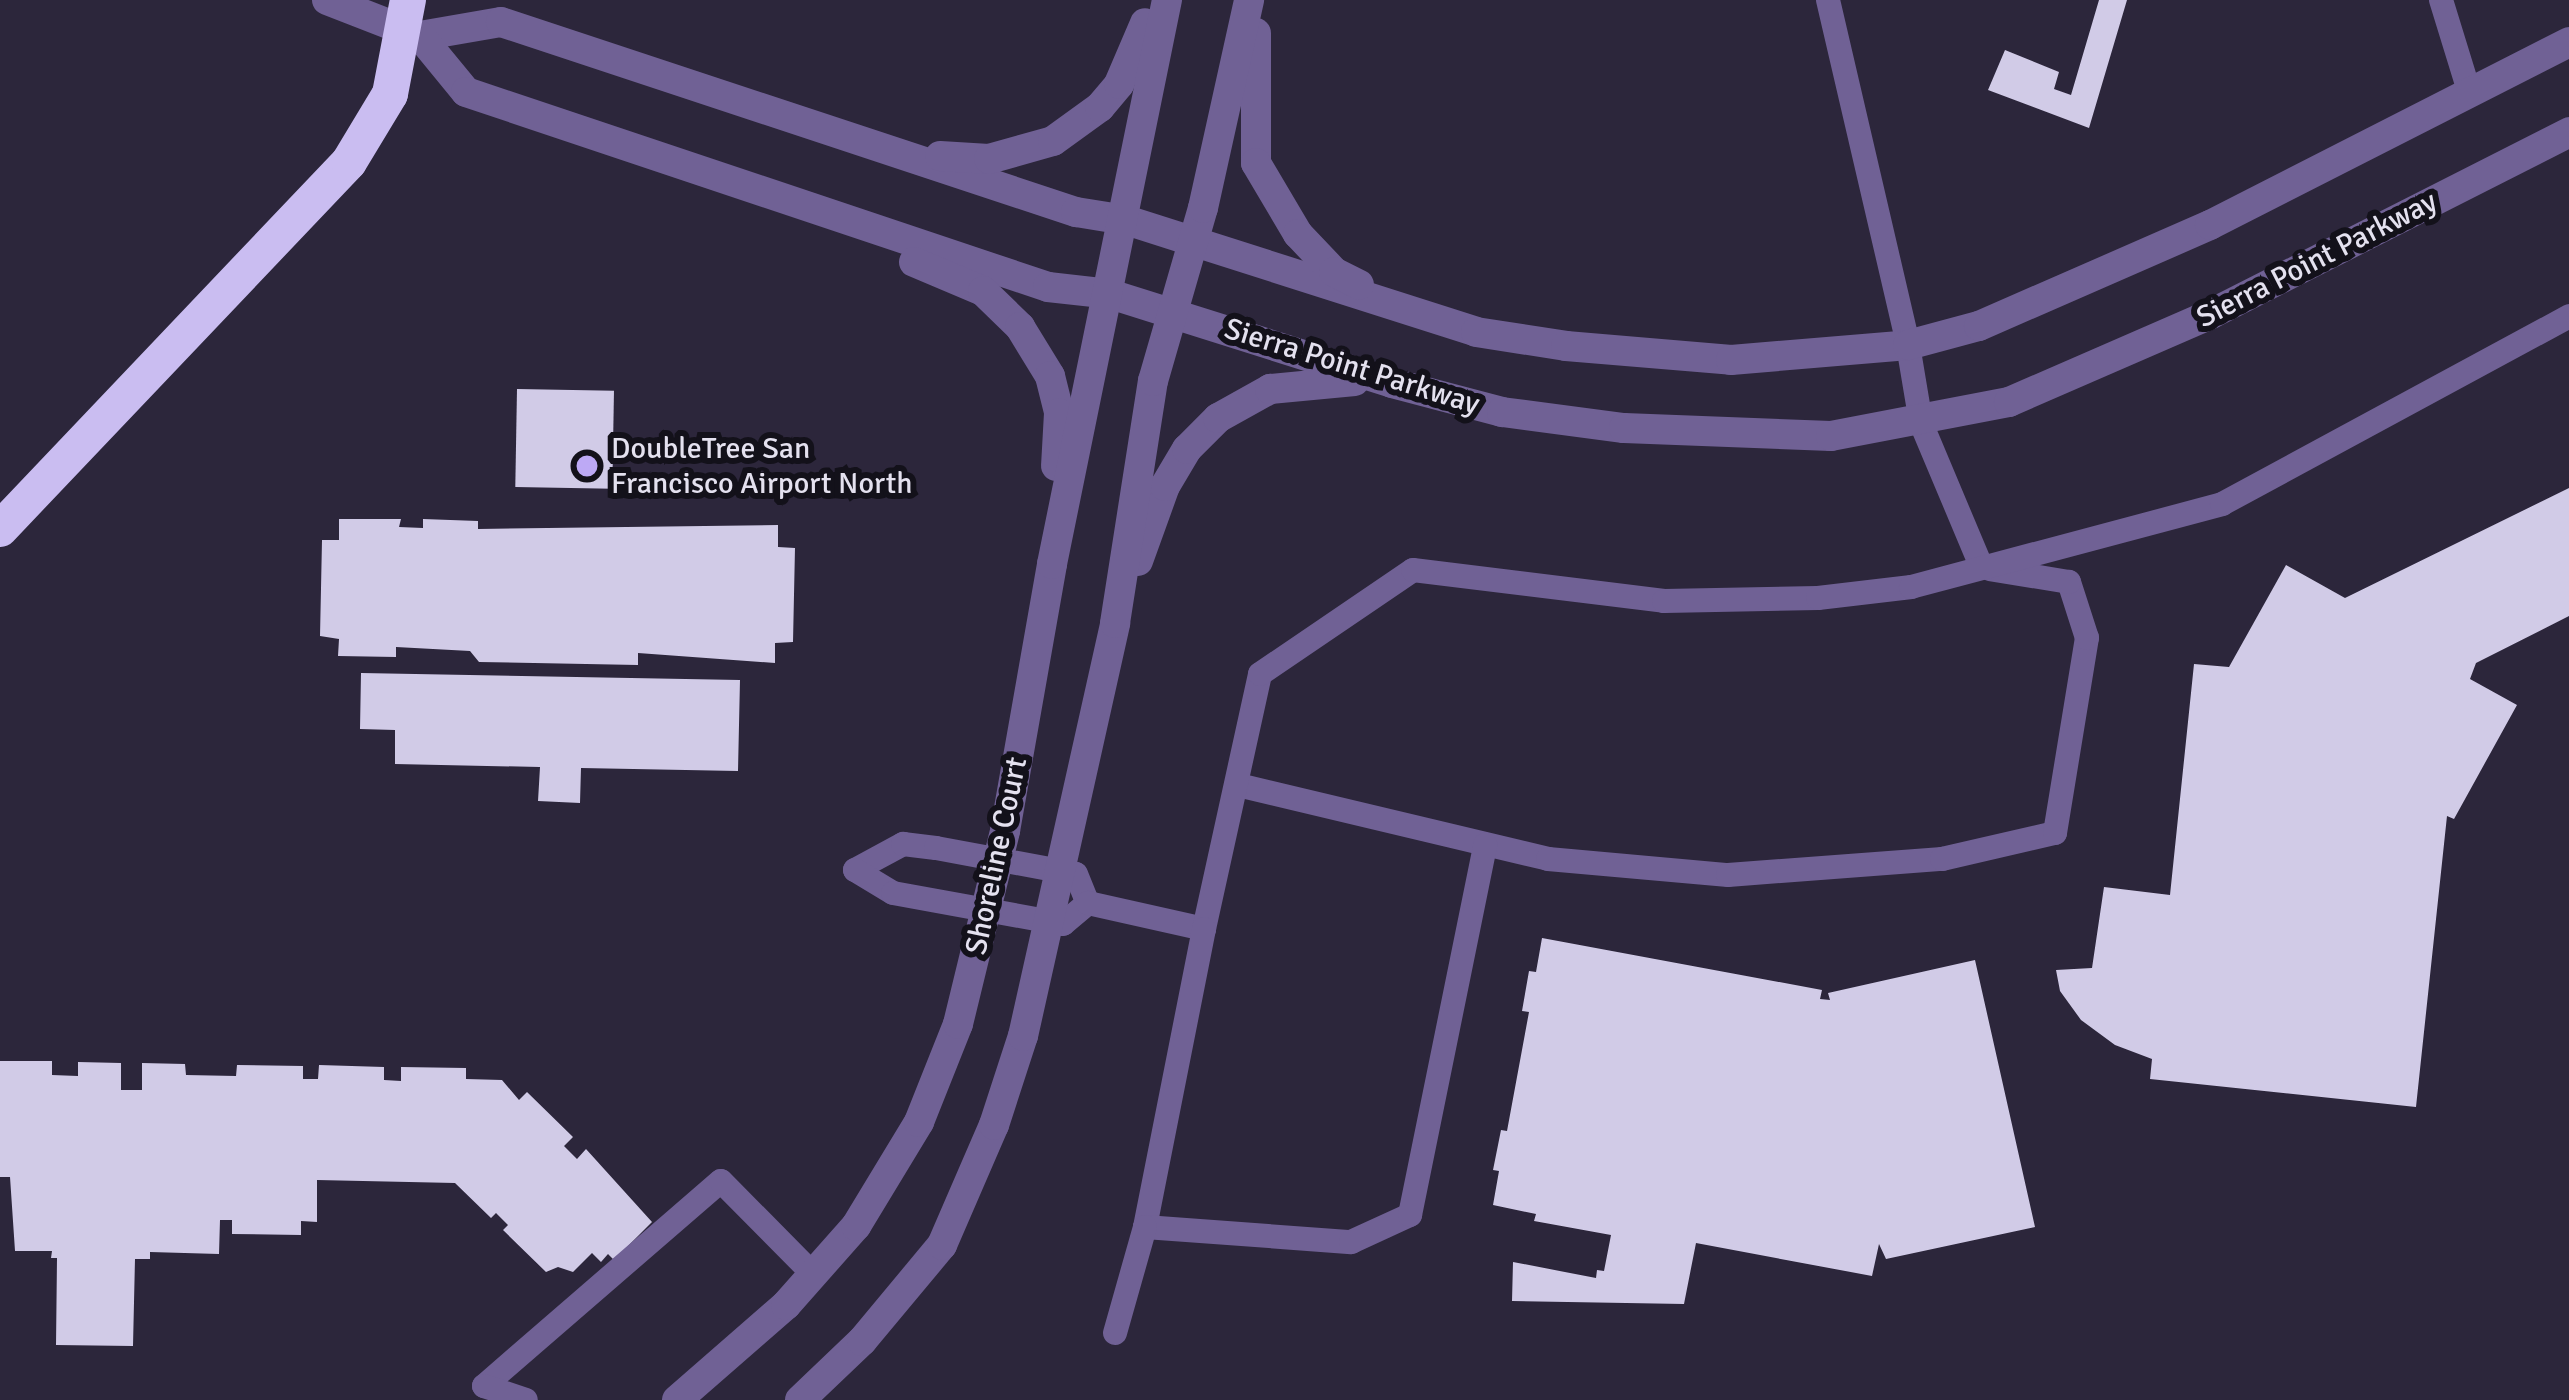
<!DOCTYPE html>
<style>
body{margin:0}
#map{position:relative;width:2569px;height:1400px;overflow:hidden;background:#2c263b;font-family:Signika,sans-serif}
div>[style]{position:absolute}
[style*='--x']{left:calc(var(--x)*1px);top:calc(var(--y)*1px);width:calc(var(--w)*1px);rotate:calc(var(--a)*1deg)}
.building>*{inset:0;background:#d1cbe7;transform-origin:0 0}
.service>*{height:24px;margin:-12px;padding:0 12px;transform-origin:12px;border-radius:12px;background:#706195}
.tertiary>*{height:30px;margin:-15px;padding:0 15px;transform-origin:15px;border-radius:15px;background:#706195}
.motorway>*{height:36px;margin:-18px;padding:0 18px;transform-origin:18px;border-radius:18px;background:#cabdf1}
.dots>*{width:33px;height:33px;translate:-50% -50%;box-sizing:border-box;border:6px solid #13111a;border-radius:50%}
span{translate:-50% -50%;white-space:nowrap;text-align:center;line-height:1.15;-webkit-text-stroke:12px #13111a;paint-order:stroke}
.street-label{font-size:30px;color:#e4e1ef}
.poi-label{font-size:30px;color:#e4e1ef}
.left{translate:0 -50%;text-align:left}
</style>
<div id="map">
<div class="building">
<i style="clip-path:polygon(2099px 0,2127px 0,2089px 128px,1988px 90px,2005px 50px,2059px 72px,2054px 89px,2071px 95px)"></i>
<i style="left:517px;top:389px;width:97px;height:98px;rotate:1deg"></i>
<i style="clip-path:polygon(2569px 488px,2569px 616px,2476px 663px,2470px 679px,2517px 705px,2454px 819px,2447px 816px,2416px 1107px,2150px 1079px,2152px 1059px,2115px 1045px,2081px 1020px,2060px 991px,2056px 970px,2092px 968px,2104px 887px,2170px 895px,2194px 664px,2229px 667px,2286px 565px,2345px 598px)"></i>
<i style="clip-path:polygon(339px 519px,401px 519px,399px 527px,423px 528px,423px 519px,478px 521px,478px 529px,778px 525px,778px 547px,795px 548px,793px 642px,775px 643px,775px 663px,638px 653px,638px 665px,479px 662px,470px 651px,396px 647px,396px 657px,338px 656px,339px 639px,320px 636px,322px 540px,339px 540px)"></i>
<i style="clip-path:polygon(361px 673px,740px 680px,738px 771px,581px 768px,580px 803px,538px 801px,540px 767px,395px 764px,395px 730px,360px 729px)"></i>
<i style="clip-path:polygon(1542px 938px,1822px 990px,1820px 999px,1830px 1000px,1828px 993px,1975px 960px,2035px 1227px,1886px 1259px,1879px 1244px,1872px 1276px,1696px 1243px,1684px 1304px,1512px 1301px,1513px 1262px,1596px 1278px,1597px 1270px,1604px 1271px,1611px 1235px,1534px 1221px,1536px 1214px,1493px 1205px,1499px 1171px,1493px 1170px,1501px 1130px,1507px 1131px,1529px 1012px,1522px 1011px,1529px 971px,1536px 972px)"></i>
<i style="clip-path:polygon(0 1061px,52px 1061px,52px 1075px,78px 1076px,78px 1062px,121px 1063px,121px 1090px,142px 1090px,142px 1063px,185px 1064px,186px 1075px,236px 1076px,237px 1065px,303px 1066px,303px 1079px,318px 1079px,319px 1065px,384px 1067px,384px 1080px,401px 1081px,401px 1067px,466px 1068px,466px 1079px,502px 1080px,519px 1100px,527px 1092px,573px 1137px,564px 1146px,577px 1159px,586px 1149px,652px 1222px,614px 1260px,608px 1254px,601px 1262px,592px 1253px,573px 1272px,558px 1267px,546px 1272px,503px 1230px,508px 1225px,496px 1213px,491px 1218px,455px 1183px,317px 1180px,317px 1222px,301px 1221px,301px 1235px,232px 1234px,232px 1220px,220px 1220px,219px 1254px,150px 1252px,150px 1259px,135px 1259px,133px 1346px,56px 1345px,57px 1258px,51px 1258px,52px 1251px,15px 1251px,10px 1177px,0 1177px)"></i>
</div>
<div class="service">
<i style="--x:1828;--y:0;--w:354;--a:76.9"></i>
<i style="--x:1908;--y:345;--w:79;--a:80.5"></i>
<i style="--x:1921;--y:423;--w:157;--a:67.2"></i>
<i style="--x:2441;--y:0;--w:95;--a:72.9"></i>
<i style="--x:1238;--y:785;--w:319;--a:13.4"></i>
<i style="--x:1548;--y:859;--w:181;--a:5.1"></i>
<i style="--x:1728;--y:875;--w:215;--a:-4.3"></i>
<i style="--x:1942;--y:859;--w:116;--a:-13"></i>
<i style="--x:2055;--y:833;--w:198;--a:-80.7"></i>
<i style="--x:2087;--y:638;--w:59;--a:-107.8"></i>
<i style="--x:2069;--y:582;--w:80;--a:-170.7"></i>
<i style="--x:855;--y:870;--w:55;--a:-28.4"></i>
<i style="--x:903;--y:844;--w:33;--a:7"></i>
<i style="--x:936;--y:848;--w:142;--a:10.5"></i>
<i style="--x:1076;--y:874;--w:31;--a:68"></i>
<i style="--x:855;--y:870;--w:44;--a:31.2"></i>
<i style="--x:893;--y:893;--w:173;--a:10.3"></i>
<i style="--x:1063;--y:924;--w:33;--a:-40"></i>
<i style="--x:1088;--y:903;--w:119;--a:12.6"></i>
<i style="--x:1204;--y:929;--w:261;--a:-77.6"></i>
<i style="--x:1260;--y:674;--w:185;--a:-34.2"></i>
<i style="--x:1413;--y:570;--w:253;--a:7"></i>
<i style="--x:1664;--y:601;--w:154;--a:-1.1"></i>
<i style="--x:1818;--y:598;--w:94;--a:-6.7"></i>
<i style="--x:1911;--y:587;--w:322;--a:-14.9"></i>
<i style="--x:2222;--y:504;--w:395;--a:-28.4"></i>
<i style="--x:1204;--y:929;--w:304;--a:101.2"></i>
<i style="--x:1145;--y:1227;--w:207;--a:4.2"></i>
<i style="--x:1351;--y:1242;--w:65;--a:-24.6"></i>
<i style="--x:1410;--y:1215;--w:378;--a:-78.5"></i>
<i style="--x:1115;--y:1333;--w:110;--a:-74.2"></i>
<i style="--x:484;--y:1386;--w:313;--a:-40.9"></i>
<i style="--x:721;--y:1181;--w:132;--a:45.3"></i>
<i style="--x:484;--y:1386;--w:44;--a:18.4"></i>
</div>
<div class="tertiary">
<i style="--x:327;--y:0;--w:100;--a:21.2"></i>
<i style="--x:420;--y:36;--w:82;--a:-9.8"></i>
<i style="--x:501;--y:22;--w:606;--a:18.29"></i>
<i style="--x:1076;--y:212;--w:51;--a:9.1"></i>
<i style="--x:1126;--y:220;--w:367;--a:17.7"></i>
<i style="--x:1476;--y:332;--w:91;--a:8.8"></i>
<i style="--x:1566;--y:346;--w:166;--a:4.8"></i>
<i style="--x:1731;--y:360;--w:178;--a:-4.8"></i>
<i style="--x:1908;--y:345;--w:73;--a:-15"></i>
<i style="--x:1979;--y:326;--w:252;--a:-23.6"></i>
<i style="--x:2210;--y:225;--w:403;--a:-27"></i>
<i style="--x:1256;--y:33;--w:130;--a:90"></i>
<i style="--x:1256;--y:163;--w:82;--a:59.4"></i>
<i style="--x:1298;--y:234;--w:52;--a:46.5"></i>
<i style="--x:1334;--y:272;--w:28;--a:27"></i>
<i style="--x:420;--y:36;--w:72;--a:50.6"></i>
<i style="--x:466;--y:92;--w:614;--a:18.52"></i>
<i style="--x:1048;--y:287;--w:62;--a:6.4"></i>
<i style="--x:1110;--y:294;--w:296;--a:17.5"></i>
<i style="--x:1392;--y:383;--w:114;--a:14.8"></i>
<i style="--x:1502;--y:412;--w:123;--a:7.5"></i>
<i style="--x:1624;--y:428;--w:207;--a:2.2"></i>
<i style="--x:1831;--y:436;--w:181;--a:-10.8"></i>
<i style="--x:2009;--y:402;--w:220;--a:-23.5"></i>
<i style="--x:2211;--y:314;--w:402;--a:-26.9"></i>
<i style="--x:940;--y:156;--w:49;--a:3.5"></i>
<i style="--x:989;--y:159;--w:66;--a:-15.7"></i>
<i style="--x:1053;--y:141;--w:58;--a:-35.9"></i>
<i style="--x:1100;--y:107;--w:30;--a:-50"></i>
<i style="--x:1119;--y:84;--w:66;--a:-66.9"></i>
<i style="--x:914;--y:262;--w:75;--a:22.8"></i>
<i style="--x:983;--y:291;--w:52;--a:44.2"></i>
<i style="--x:1020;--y:327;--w:57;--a:58.5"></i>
<i style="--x:1050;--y:376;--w:38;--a:76"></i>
<i style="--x:1059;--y:413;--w:53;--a:93.2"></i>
<i style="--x:1138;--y:561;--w:80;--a:-70.2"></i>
<i style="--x:1165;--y:486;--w:43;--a:-59.3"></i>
<i style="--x:1187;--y:449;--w:44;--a:-45"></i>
<i style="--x:1218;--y:418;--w:60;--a:-29.1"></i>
<i style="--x:1270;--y:389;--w:85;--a:-5.4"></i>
<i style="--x:677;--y:1400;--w:145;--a:-41.1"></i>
<i style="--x:786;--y:1305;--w:106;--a:-48.5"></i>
<i style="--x:856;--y:1226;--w:122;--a:-58.8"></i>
<i style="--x:919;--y:1122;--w:105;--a:-68.3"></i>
<i style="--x:958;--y:1024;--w:199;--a:-76.3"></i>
<i style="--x:1005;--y:831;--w:271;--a:-80"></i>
<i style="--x:1052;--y:564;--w:576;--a:-78.48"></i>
<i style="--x:800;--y:1400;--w:86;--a:-43.6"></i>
<i style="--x:862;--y:1341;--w:125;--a:-50.2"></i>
<i style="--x:942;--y:1245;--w:131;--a:-66.6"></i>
<i style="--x:994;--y:1125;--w:94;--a:-72"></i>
<i style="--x:1023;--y:1036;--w:423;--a:-77.4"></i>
<i style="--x:1115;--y:623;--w:245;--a:-81.1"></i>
<i style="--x:1153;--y:381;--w:180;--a:-73.9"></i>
<i style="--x:1203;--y:208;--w:213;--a:-77.5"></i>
</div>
<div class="motorway">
<i style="--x:0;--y:529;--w:506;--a:-46.44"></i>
<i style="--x:349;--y:162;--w:79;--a:-58.9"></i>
<i style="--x:390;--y:94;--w:96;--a:-79.2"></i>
</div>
<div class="dots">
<i style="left:587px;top:466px;background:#bda9f5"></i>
</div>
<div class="street-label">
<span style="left:2317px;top:260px;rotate:-27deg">Sierra Point Parkway</span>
<span style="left:1352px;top:367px;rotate:17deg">Sierra Point Parkway</span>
<span style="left:997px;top:856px;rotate:-78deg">Shoreline Court</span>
</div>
<div class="poi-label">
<span class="left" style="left:611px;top:466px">DoubleTree San<br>Francisco Airport North</span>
</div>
</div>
